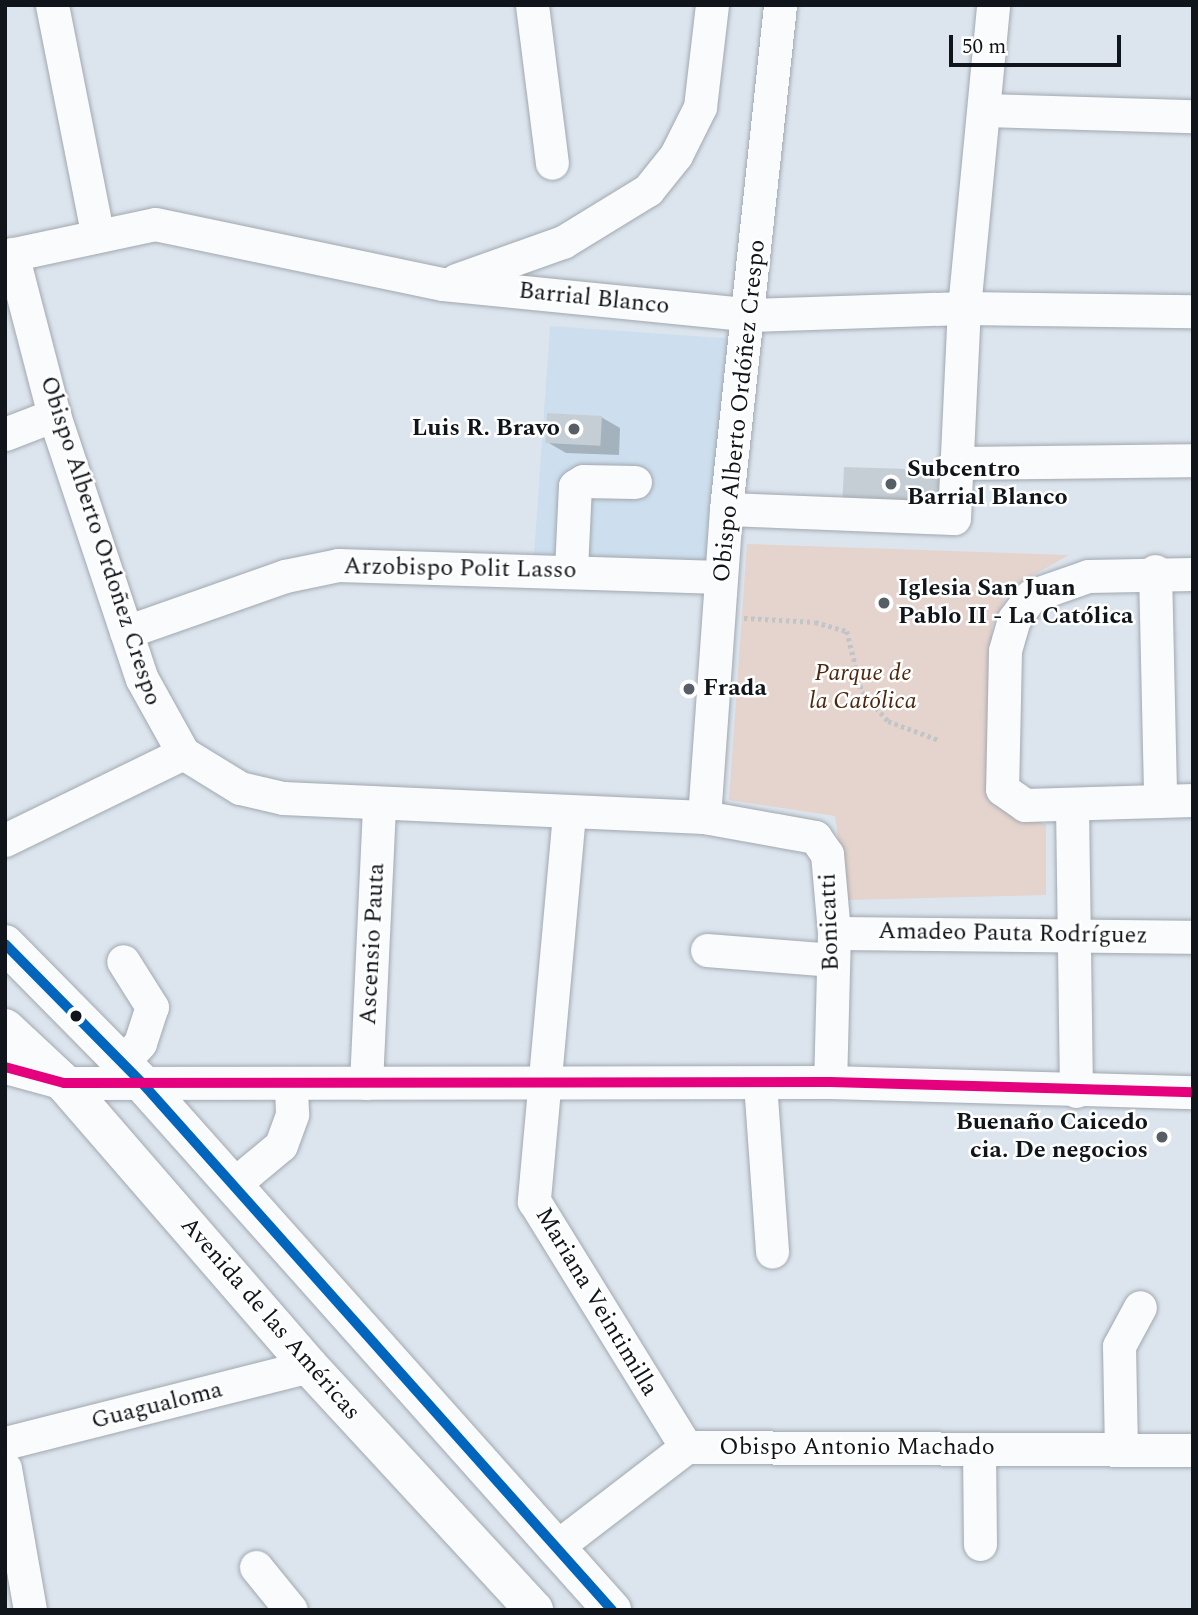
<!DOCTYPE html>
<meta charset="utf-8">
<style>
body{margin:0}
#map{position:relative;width:1198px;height:1615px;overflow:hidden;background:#dce5ee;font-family:Spectral,serif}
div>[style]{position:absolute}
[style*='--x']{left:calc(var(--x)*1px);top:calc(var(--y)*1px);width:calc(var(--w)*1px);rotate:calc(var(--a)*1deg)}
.built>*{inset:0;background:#cddfee;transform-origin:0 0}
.green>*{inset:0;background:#e4d4cd}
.shadow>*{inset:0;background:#0003}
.building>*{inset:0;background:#c6ced5;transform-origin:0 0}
.path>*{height:4.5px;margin-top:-2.25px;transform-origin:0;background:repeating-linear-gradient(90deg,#c2c5c8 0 3.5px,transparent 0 7px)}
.roads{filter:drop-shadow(0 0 2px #a2a8af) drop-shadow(0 0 2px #a2a8af)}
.minor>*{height:33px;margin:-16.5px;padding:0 16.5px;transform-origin:16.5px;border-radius:16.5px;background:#fafbfc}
.major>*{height:38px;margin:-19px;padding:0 19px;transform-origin:19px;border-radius:19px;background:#fafbfc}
.bus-1>*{height:10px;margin:-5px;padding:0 5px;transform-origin:5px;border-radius:5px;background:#0065bd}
.bus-2>*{height:10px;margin:-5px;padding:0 5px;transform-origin:5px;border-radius:5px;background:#e5007d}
.dots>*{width:19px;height:19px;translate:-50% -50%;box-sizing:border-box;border:4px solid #fff;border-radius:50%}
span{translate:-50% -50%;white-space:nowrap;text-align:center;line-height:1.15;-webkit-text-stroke:5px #fff;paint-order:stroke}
.street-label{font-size:24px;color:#0f151b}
.poi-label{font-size:24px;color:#0f151b;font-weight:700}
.right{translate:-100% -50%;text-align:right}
.left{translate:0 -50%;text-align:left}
.park-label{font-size:24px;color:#4e270d;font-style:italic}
.frame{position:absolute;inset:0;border:7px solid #0f151b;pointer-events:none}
.scale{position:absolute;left:949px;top:35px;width:172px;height:32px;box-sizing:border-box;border:4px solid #0f151b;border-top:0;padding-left:9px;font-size:21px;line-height:24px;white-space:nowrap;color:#0f151b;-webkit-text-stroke:5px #fff;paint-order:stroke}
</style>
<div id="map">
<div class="built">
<i style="left:550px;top:326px;width:180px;height:233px;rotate:4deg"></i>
</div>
<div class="green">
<i style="clip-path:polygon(747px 544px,1069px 555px,1010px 588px,992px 626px,988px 801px,1046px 825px,1046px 895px,847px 900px,835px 816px,729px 800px)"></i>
</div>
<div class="shadow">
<i style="clip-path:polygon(601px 417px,620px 428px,619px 455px,566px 453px,547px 442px)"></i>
</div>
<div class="building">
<i style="left:547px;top:413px;width:55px;height:30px;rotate:3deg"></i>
<i style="clip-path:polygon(844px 467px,940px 470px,938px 499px,935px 506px,842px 508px)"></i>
</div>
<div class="path">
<i style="--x:744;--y:618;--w:71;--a:3.2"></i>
<i style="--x:815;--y:622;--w:33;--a:16"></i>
<i style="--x:847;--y:631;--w:63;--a:76.2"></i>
<i style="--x:862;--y:692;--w:39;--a:48"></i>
<i style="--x:888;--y:721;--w:54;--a:20.4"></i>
</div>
<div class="roads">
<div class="minor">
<i style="--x:52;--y:5;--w:232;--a:78.8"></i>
<i style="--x:532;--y:5;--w:159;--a:82.8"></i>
<i style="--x:985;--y:110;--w:208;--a:1.7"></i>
<i style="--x:12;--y:254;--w:166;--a:75.4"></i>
<i style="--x:54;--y:415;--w:278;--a:71.6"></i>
<i style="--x:142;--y:679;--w:85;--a:61"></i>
<i style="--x:183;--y:753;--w:67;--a:31.6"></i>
<i style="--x:240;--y:788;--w:44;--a:13.1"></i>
<i style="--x:283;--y:798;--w:421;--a:2.6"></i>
<i style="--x:704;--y:817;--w:113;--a:10.2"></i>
<i style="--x:815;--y:837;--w:21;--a:55"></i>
<i style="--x:827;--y:854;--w:79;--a:84.9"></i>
<i style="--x:834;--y:933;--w:149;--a:91.5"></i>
<i style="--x:5;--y:256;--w:153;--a:-12"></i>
<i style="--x:155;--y:224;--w:294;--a:11.8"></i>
<i style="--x:443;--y:284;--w:310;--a:5.7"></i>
<i style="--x:751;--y:315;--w:213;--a:-1.9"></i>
<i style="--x:964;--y:308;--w:229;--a:0.8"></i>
<i style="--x:456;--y:280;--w:114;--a:-19.6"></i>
<i style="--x:563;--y:242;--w:100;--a:-31.5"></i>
<i style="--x:648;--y:190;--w:45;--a:-51.3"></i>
<i style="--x:676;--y:155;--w:54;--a:-63.4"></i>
<i style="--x:700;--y:107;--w:103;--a:-83.3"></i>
<i style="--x:5;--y:434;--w:53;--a:-21.2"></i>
<i style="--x:955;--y:463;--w:238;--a:-0.7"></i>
<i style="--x:726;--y:509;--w:228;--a:2.3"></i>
<i style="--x:954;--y:518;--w:210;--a:-87.3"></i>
<i style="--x:964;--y:308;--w:304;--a:-84.5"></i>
<i style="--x:571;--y:570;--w:84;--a:-87.3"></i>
<i style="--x:575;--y:486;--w:9;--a:-32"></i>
<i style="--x:583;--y:481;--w:52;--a:1.1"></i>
<i style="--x:1155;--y:571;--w:229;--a:88.7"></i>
<i style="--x:1193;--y:574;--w:105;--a:178.9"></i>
<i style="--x:1088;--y:576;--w:60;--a:160.7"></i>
<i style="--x:1031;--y:596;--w:29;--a:126"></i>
<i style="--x:1014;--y:619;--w:33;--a:106"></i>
<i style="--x:1005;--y:651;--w:138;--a:91.2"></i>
<i style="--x:1002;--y:789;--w:28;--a:35"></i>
<i style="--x:1025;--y:805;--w:168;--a:-1.7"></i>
<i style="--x:126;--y:632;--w:169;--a:-19.4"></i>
<i style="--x:285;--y:576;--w:54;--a:-11.7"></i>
<i style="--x:338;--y:565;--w:382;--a:1.8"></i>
<i style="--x:1072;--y:805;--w:286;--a:89.2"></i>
<i style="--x:569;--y:814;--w:389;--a:95.2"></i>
<i style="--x:534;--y:1201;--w:289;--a:58.3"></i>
<i style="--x:704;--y:817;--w:309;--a:-85.9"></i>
<i style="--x:726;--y:509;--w:507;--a:-83.88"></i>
<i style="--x:5;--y:840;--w:198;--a:-26"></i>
<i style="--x:834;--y:933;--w:359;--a:0.6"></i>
<i style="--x:707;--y:950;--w:126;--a:4.5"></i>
<i style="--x:122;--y:1063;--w:27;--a:-48"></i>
<i style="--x:140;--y:1043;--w:38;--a:-72"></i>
<i style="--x:152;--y:1007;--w:54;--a:-122.2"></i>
<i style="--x:5;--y:1067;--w:61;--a:15.2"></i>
<i style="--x:64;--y:1083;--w:766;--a:-0.07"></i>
<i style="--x:830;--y:1082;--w:363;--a:1.6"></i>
<i style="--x:366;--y:1083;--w:278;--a:-87.3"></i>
<i style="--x:760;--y:1083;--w:169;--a:85.9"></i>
<i style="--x:233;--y:1185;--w:62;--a:-39.8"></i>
<i style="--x:281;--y:1145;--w:33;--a:-70"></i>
<i style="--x:292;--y:1114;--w:30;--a:-92"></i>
<i style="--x:5;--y:1443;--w:314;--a:-14.2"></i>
<i style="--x:979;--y:1449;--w:95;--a:89.4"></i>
<i style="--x:1121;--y:1450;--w:104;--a:-91.1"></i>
<i style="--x:1119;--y:1346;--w:44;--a:-61.7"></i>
<i style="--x:5;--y:1468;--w:144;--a:80"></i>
<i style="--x:555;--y:1548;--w:165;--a:-37.6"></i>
<i style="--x:686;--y:1447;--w:507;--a:0.34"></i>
<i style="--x:256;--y:1567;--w:55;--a:50.9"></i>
</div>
<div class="major">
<i style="--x:5;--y:944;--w:197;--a:45.4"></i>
<i style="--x:143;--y:1084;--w:705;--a:48.28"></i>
<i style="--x:5;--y:1028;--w:81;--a:43"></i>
<i style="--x:64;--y:1083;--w:374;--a:49.1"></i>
<i style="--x:309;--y:1366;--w:332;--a:47.3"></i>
</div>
</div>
<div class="bus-1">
<i style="--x:5;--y:944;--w:197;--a:45.4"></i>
<i style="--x:143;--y:1084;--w:705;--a:48.28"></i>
</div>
<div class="bus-2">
<i style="--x:5;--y:1067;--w:61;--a:15.2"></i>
<i style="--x:64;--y:1083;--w:766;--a:-0.07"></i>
<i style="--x:830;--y:1082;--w:363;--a:1.6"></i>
</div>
<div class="dots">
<i style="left:574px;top:429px;background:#575e65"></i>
<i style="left:891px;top:484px;background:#575e65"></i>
<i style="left:884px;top:603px;background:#575e65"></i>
<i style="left:689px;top:689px;background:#575e65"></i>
<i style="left:76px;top:1016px;background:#0f151b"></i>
<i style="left:1162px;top:1137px;background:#575e65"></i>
</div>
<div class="street-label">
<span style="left:594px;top:299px;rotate:6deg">Barrial Blanco</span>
<span style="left:740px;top:411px;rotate:-84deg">Obispo Alberto Ordóñez Crespo</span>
<span style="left:100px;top:541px;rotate:72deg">Obispo Alberto Ordoñez Crespo</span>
<span style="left:460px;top:569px;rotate:1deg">Arzobispo Polit Lasso</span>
<span style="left:830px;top:922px;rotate:-92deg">Bonicatti</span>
<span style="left:1013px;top:934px;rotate:1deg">Amadeo Pauta Rodríguez</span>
<span style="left:373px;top:944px;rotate:-87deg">Ascensio Pauta</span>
<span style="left:596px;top:1302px;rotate:59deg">Mariana Veintimilla</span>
<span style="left:270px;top:1319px;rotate:49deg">Avenida de las Américas</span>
<span style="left:157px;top:1406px;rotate:-14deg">Guagualoma</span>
<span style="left:857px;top:1448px">Obispo Antonio Machado</span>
</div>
<div class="poi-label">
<span class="right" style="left:560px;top:429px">Luis R. Bravo</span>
<span class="left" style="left:907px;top:484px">Subcentro<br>Barrial Blanco</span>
<span class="left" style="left:898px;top:603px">Iglesia San Juan<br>Pablo II - La Católica</span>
<span class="left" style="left:703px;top:689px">Frada</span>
<span class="right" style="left:1148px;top:1137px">Buenaño Caicedo<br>cia. De negocios</span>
</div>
<div class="park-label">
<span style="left:863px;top:688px">Parque de<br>la Católica</span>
</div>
<div class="frame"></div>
<div class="scale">50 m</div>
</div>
